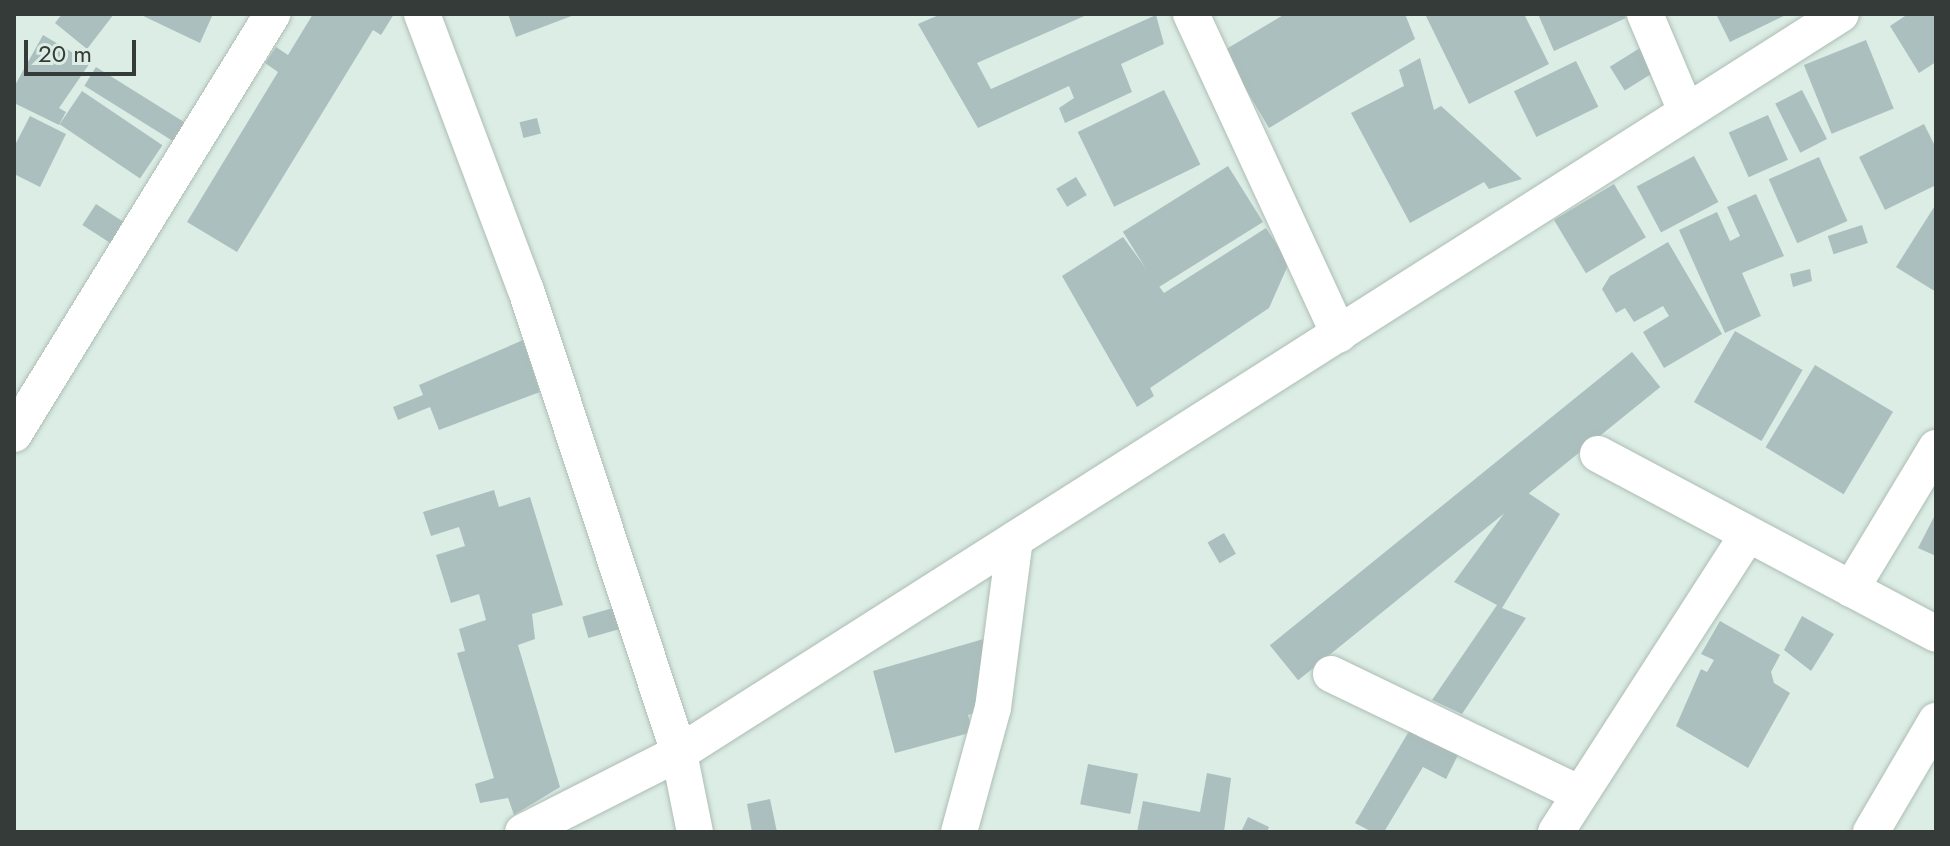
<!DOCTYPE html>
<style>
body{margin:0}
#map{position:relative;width:1950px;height:846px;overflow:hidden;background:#dcede5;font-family:Jost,sans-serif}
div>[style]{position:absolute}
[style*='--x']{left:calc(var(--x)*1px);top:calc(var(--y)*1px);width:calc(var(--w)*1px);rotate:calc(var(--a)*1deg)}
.building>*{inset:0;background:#abbfbf;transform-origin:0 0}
.roads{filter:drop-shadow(0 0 2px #acbdb5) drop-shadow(0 0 2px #acbdb5)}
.minor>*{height:36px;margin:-18px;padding:0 18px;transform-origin:18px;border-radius:18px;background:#fff}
span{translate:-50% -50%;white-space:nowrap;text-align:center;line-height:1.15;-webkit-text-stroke:7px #dcede5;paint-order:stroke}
.frame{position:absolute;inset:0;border:16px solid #353b38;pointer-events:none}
.scale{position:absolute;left:24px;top:40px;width:112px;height:36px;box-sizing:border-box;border:4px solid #353b38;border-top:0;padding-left:10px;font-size:24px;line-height:28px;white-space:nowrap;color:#353b38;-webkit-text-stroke:6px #dcede5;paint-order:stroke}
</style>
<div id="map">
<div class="building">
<i style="clip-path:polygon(62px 14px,114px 14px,87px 49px,55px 23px)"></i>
<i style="clip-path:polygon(139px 14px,213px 14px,200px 43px)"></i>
<i style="clip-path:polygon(313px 14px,394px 14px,381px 35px,373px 30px,237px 252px,187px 222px,278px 72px,265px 63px,276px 47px,288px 55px)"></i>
<i style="clip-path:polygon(508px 14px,577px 14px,516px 37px)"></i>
<i style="clip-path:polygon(941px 14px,1089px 14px,977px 63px,991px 89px,1156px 15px,1164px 44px,1121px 64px,1132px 92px,1065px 123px,1059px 108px,1074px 98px,1069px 86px,978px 128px,918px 24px)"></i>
<i style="clip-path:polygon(1285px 14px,1405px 14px,1415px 39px,1269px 128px,1223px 51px)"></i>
<i style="clip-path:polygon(1425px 14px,1524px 14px,1549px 64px,1469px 104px)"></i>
<i style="clip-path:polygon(1538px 14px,1624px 14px,1626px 18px,1554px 51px)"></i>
<i style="clip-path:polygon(1716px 14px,1788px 14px,1730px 42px)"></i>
<i style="clip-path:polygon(1908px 14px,1936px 14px,1936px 62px,1919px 73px,1890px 26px)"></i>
<i style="clip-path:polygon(43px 35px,90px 63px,59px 108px,66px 112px,59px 125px,14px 103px,14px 87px)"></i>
<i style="left:1866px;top:40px;width:74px;height:67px;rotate:68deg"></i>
<i style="left:1648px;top:43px;width:28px;height:45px;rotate:58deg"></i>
<i style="clip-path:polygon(1420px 58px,1434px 110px,1441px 106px,1522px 179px,1489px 189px,1484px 182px,1410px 223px,1351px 113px,1404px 86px,1399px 70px)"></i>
<i style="left:1576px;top:61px;width:51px;height:69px;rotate:64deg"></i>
<i style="left:96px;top:67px;width:109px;height:22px;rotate:32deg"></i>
<i style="left:1164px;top:90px;width:83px;height:96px;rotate:64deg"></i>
<i style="left:1802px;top:90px;width:55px;height:30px;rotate:63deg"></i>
<i style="left:82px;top:91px;width:97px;height:40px;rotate:34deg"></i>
<i style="left:1768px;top:115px;width:49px;height:43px;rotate:66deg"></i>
<i style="clip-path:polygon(30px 116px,66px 134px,40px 187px,14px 174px,14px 147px)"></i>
<i style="left:537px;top:118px;width:16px;height:18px;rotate:76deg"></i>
<i style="clip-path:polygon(1924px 124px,1936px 148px,1936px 185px,1885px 210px,1859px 157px)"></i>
<i style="left:1694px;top:156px;width:52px;height:65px;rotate:62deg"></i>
<i style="left:1819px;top:157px;width:70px;height:55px;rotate:66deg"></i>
<i style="left:1228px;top:166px;width:66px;height:124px;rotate:58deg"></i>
<i style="left:1076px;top:177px;width:21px;height:23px;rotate:59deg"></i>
<i style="left:1614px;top:184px;width:62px;height:70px;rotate:59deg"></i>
<i style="clip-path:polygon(1756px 194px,1784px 256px,1742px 273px,1761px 316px,1725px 333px,1679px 230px,1717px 212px,1730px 241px,1740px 236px,1727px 207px)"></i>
<i style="left:96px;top:204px;width:37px;height:25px;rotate:33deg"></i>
<i style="clip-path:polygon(1936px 204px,1936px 292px,1896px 267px)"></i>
<i style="left:1862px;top:225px;width:19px;height:36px;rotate:72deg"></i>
<i style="clip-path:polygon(1266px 228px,1289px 263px,1269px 308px,1150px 388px,1154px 396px,1137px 407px,1062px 276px,1123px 237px,1164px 293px)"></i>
<i style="clip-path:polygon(1668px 242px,1722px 334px,1664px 368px,1643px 332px,1669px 316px,1663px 306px,1634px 322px,1625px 308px,1616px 313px,1602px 289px,1610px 276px)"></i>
<i style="clip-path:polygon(1810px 269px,1812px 281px,1793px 287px,1790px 274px)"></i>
<i style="left:1735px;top:331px;width:78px;height:82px;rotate:30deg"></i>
<i style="clip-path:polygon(523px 340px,540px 392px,439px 430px,430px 407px,398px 420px,393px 407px,423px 395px,419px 385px)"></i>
<i style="left:1632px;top:352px;width:45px;height:466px;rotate:51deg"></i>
<i style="left:1815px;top:365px;width:91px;height:96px;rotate:31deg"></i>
<i style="clip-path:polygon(1522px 489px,1560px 514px,1502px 608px,1526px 618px,1462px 714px,1432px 700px,1497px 605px,1454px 582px)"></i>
<i style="clip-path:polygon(494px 490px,499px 507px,530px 497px,563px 605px,532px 614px,535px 639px,518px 645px,560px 787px,514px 815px,508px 798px,480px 803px,475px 784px,494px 778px,457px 653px,465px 651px,459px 629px,486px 620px,479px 594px,451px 603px,436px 555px,465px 546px,459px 527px,431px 536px,423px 512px)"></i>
<i style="clip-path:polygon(1936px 513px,1936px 556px,1918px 548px)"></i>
<i style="left:1224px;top:533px;width:24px;height:19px;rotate:60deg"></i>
<i style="left:613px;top:608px;width:22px;height:32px;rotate:74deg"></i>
<i style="clip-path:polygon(1802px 616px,1834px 634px,1811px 671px,1784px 650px)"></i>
<i style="clip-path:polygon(1720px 621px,1780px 655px,1771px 672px,1774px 683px,1790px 693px,1748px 768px,1676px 726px,1701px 669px,1707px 672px,1714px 660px,1701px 654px)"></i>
<i style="clip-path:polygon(987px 638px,989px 708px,968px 715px,973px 732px,895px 753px,873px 671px)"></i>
<i style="clip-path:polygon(1412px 726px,1461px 749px,1446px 779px,1423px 767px,1384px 832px,1372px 832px,1355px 823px)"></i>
<i style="left:1088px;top:764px;width:51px;height:41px;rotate:11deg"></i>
<i style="clip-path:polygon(1207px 773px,1231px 778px,1224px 832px,1137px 832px,1143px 801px,1200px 812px)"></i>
<i style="clip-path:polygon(770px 799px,777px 832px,752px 832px,747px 804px)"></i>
<i style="clip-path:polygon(1248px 817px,1269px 827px,1267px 832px,1241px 832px)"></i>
</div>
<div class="roads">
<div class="minor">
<i style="--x:422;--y:14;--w:295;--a:69.4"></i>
<i style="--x:526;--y:290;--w:488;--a:71.7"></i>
<i style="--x:679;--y:753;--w:81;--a:78.6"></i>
<i style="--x:1191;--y:14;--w:353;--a:65.2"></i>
<i style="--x:1645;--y:14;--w:105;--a:67.1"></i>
<i style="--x:14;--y:434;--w:493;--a:-58.4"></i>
<i style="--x:1598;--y:454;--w:383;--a:28"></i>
<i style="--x:1851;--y:589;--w:165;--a:-58.9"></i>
<i style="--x:1331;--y:674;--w:276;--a:25.7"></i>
<i style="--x:523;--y:832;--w:175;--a:-26.9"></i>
<i style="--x:679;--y:753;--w:1377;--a:-32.46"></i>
<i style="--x:959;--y:832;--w:129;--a:-74.7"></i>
<i style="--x:993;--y:708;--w:170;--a:-82.6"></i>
<i style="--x:1556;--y:832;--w:354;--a:-57.2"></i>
<i style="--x:1871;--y:832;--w:129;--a:-59.6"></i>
</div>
</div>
<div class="frame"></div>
<div class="scale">20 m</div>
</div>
